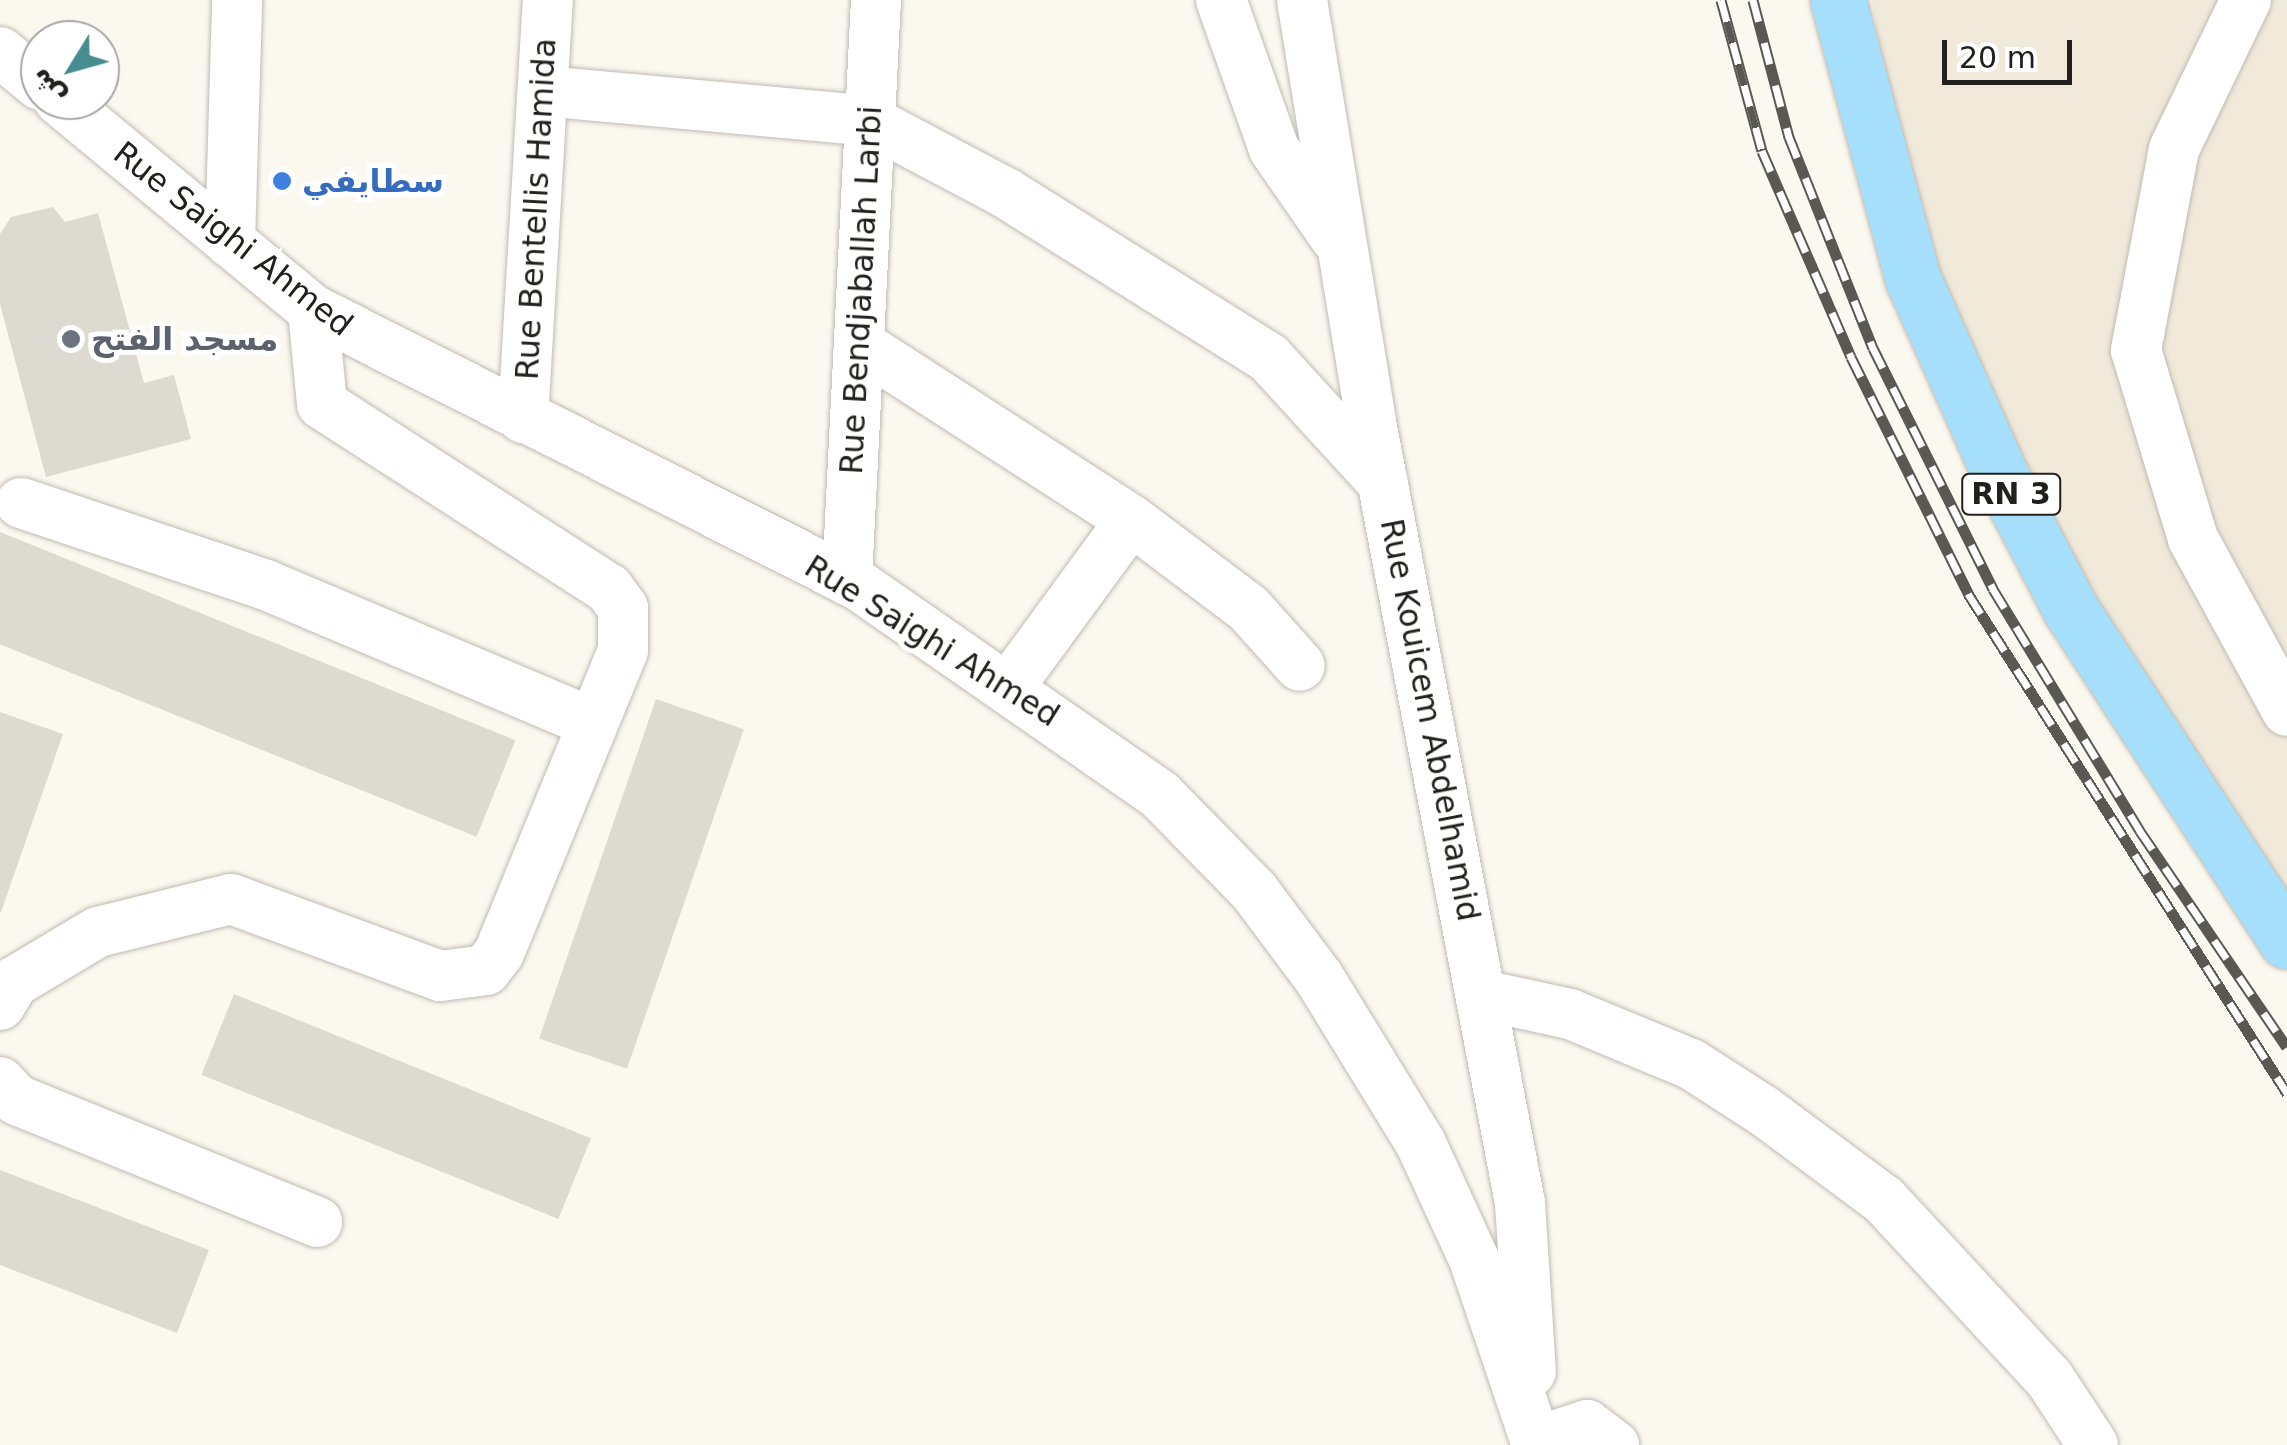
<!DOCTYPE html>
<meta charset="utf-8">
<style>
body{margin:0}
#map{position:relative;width:2287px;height:1445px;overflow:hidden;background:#fbf8ef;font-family:"DejaVu Sans",Cairo,sans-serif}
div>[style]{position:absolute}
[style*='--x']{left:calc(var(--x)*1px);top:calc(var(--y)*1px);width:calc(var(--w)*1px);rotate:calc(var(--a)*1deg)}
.built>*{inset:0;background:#f1eadb}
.building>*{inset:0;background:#dddad1;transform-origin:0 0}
.roads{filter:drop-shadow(0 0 2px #bfbbb3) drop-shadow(0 0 2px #bfbbb3)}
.minor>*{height:50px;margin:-25px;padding:0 25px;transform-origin:25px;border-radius:25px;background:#fff}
.major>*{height:55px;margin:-27.5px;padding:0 27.5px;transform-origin:27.5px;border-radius:27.5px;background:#a5dffb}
.rail>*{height:11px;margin-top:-5.5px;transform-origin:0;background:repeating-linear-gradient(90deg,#fff 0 22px,#595853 0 44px);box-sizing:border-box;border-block:2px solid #595853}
.dots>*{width:28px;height:28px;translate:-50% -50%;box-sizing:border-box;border:5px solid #fff;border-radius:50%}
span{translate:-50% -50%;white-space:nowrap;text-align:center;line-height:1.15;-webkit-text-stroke:10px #fff;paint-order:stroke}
.shield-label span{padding:2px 8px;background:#fff;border:2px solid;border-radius:8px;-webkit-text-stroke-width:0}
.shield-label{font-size:30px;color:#21201d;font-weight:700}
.shop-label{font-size:32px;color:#366cbe;font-weight:700}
.left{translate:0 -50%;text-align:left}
.street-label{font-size:32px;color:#21201d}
.worship-label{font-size:32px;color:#5b616d;font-weight:700}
.north{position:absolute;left:20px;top:20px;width:100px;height:100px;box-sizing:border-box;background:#fff;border:2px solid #a6a6a5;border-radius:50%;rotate:233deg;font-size:28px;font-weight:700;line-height:40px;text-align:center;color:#21201d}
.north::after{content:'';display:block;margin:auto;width:35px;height:45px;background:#458d8f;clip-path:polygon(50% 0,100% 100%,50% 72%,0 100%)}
.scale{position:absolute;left:1942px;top:40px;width:130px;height:45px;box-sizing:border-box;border:5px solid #21201d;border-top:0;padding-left:12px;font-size:30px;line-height:35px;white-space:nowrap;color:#21201d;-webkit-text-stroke:8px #fff;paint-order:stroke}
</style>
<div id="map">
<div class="built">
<i style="clip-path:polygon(1872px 0,2287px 0,2287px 941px,1913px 279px)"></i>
</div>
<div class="building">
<i style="clip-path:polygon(53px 207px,65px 222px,98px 213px,144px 383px,174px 375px,191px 439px,46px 477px,0 304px,0 234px,11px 217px)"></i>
<i style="left:0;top:532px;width:556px;height:104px;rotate:22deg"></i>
<i style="left:656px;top:699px;width:93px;height:359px;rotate:19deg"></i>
<i style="clip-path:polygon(0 712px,63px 734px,1px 912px,0 912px)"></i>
<i style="left:234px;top:994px;width:385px;height:87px;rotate:22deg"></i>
<i style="clip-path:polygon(0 1170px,209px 1250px,177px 1333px,0 1265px)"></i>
</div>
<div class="roads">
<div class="minor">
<i style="--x:1221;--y:0;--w:158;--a:70.4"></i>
<i style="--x:1274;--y:149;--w:107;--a:55.3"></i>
<i style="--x:1302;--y:0;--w:428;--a:80.7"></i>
<i style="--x:1371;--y:422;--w:795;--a:79.2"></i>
<i style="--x:1520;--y:1203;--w:169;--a:86.3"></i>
<i style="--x:2246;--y:0;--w:165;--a:115.8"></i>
<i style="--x:2174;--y:149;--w:205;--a:100.7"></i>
<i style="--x:2136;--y:350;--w:197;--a:73.2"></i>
<i style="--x:2193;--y:539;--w:196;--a:61.3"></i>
<i style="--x:0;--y:52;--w:52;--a:39.5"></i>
<i style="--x:543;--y:91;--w:328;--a:5.2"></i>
<i style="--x:870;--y:121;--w:154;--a:27.9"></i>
<i style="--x:1006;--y:193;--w:310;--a:32.1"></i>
<i style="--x:1269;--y:358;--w:169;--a:47.6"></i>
<i style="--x:59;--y:100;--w:330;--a:39.6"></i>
<i style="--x:313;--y:310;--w:610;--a:26.77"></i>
<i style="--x:858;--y:585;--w:368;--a:34.8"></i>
<i style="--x:1160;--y:795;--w:134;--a:45.6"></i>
<i style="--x:1254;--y:891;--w:109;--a:53.2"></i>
<i style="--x:1319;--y:978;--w:195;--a:58.4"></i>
<i style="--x:1421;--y:1144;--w:127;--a:65.3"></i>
<i style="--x:1474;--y:1259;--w:196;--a:71.3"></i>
<i style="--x:230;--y:242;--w:242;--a:-88.3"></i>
<i style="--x:859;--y:344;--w:324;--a:32.9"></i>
<i style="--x:1131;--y:520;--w:148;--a:37"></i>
<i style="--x:1249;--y:609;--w:76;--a:48.2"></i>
<i style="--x:523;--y:418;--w:419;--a:-86.6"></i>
<i style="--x:21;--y:503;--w:258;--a:18.5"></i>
<i style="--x:266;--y:585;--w:354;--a:22.9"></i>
<i style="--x:847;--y:580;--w:581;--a:-87.14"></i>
<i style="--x:1011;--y:684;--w:203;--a:-53.8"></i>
<i style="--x:1482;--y:995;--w:90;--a:12.2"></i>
<i style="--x:1570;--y:1014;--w:131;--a:22.5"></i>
<i style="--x:1691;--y:1064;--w:87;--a:32.8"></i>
<i style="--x:1764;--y:1111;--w:149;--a:36.6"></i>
<i style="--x:1884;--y:1200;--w:243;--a:47.2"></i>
<i style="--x:2049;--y:1378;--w:80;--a:56.7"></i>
<i style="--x:0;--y:1005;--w:27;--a:-59"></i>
<i style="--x:14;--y:982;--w:98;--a:-30.8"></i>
<i style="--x:98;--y:932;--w:137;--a:-13.9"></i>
<i style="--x:231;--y:899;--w:223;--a:20.2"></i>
<i style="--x:440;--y:976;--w:46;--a:-7.4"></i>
<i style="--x:486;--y:970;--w:21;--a:-53"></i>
<i style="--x:499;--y:953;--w:326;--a:-67.7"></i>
<i style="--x:623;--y:651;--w:43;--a:-90"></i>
<i style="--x:623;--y:608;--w:24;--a:-126"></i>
<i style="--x:609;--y:589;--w:341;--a:-147.2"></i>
<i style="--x:322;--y:404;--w:94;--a:-95.5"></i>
<i style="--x:0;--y:1082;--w:25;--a:47"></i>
<i style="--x:17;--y:1100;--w:324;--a:22.1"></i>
<i style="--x:1536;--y:1442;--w:54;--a:-18.4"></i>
<i style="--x:1587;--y:1425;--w:34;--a:37"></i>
</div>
<div class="major">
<i style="--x:1838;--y:0;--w:289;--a:75"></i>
<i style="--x:1913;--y:279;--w:209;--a:66"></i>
<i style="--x:1998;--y:470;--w:158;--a:62.5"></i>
<i style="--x:2071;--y:610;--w:395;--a:56.9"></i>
</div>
</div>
<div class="rail">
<i style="--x:1721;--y:0;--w:156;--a:74.8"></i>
<i style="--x:1762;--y:151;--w:224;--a:66.6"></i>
<i style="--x:1851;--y:357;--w:266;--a:63.6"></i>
<i style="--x:1969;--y:595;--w:591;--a:57.44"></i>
<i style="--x:1753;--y:0;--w:142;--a:75.3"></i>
<i style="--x:1789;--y:137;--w:227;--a:68.3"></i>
<i style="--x:1873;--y:348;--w:269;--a:63.5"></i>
<i style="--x:1993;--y:589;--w:283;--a:58.7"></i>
<i style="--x:2140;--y:831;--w:261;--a:55.8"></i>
</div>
<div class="dots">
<i style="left:282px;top:181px;background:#3f7fe0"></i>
<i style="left:71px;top:339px;background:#6b7280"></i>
</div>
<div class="shield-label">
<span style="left:2011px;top:494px">RN 3</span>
</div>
<div class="shop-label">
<span class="left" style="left:302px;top:181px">سطايفي</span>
</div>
<div class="street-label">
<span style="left:536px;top:209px;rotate:-87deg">Rue Bentellis Hamida</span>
<span style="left:233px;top:239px;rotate:38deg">Rue Saighi Ahmed</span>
<span style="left:861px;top:290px;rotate:-87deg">Rue Bendjaballah Larbi</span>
<span style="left:932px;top:641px;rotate:32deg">Rue Saighi Ahmed</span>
<span style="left:1430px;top:720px;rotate:79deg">Rue Kouicem Abdelhamid</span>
</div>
<div class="worship-label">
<span class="left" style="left:91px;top:339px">مسجد الفتح</span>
</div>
<div class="north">ش</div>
<div class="scale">20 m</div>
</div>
